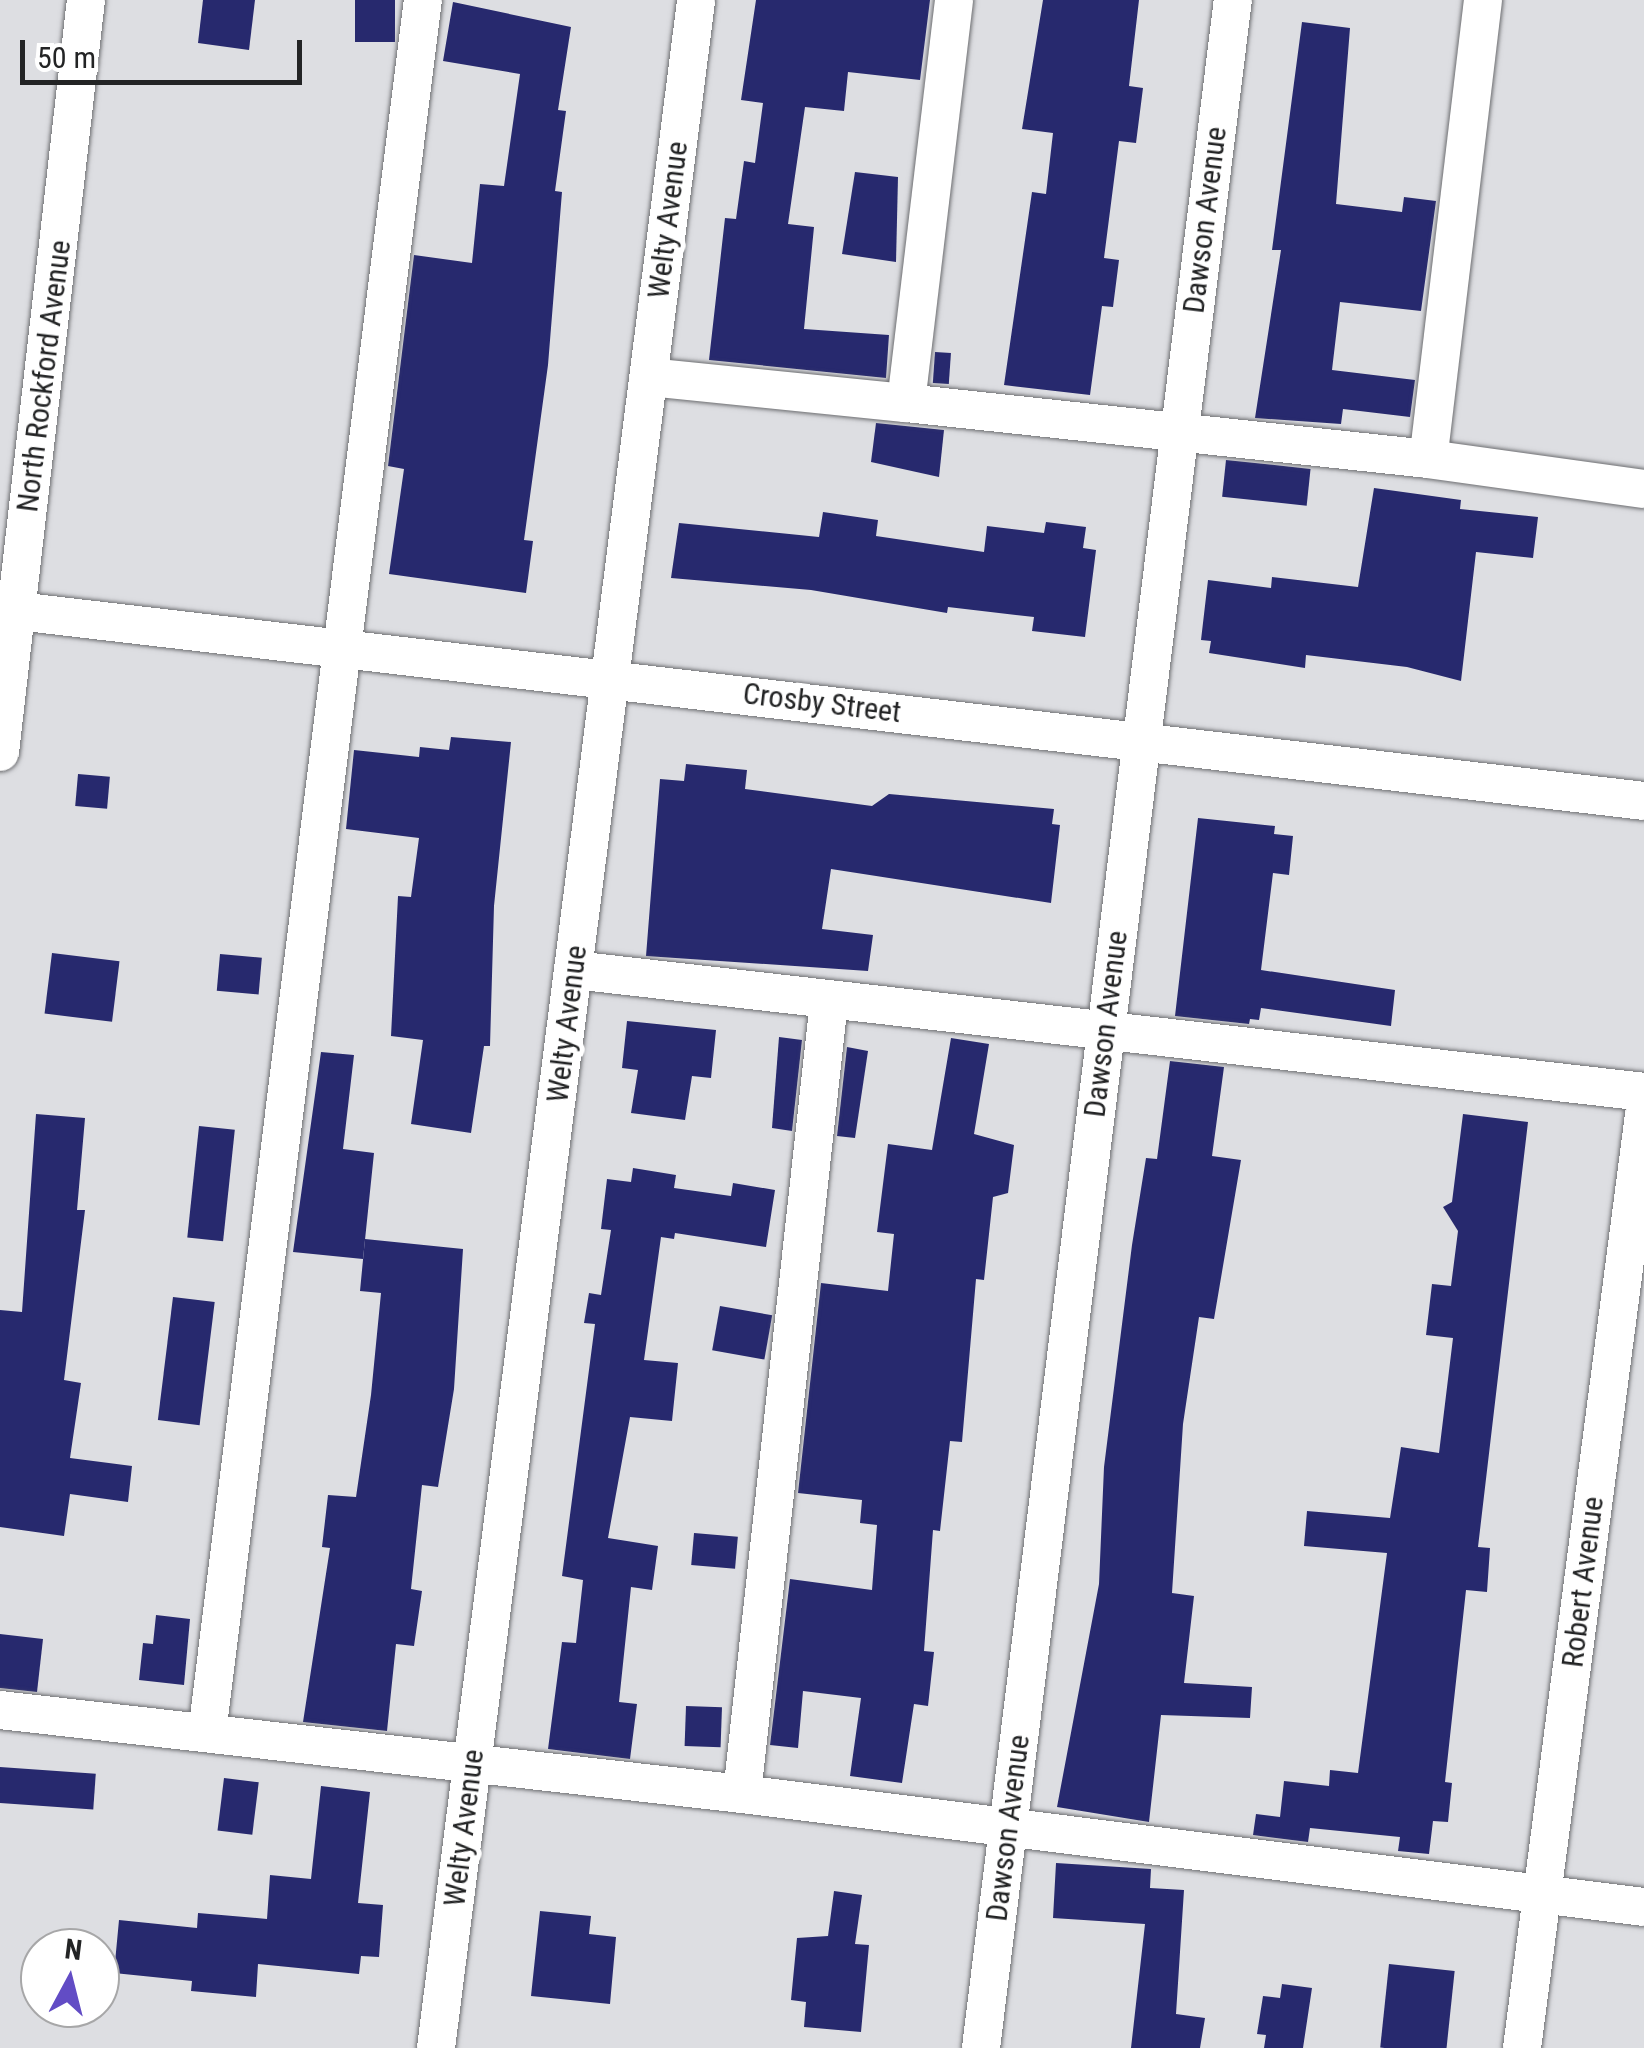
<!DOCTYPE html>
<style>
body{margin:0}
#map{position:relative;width:1644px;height:2048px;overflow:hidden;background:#dddee2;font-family:"Roboto Condensed",sans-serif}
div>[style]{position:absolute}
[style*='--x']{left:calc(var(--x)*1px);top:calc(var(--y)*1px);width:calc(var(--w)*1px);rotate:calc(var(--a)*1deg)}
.building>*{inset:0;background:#27296e;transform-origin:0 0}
.roads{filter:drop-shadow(0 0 2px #6d6e71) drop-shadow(0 0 2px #6d6e71)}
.minor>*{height:38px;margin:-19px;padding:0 19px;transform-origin:19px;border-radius:19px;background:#fff}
span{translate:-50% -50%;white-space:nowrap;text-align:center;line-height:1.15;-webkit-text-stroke:10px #fff;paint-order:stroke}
.street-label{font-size:30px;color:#232425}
.north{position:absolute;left:20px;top:1928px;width:100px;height:100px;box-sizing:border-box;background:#fff;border:2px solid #a7a7a8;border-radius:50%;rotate:7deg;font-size:28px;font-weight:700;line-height:40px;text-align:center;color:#232425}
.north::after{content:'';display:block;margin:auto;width:35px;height:45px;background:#624cc5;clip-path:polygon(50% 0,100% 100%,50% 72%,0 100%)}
.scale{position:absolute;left:20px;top:40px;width:282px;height:45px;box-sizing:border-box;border:5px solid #232425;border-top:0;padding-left:12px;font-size:30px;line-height:35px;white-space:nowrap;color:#232425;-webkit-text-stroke:8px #fff;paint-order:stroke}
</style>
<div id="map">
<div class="building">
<i style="clip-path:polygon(203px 0,255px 0,249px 50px,198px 43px)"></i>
<i style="left:355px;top:0;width:40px;height:42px"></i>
<i style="clip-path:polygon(756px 0,930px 0,920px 80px,848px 72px,844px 111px,805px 107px,788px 224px,814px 227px,804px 329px,889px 335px,886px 378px,709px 360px,725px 218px,736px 219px,744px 161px,755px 163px,763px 103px,741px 100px)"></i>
<i style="clip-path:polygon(1043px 0,1139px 0,1129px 86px,1143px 88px,1136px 143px,1119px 141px,1104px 258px,1119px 260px,1113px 307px,1102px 306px,1090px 395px,1004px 385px,1032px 192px,1046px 194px,1053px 133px,1022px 129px)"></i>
<i style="clip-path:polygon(453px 2px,571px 27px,558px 110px,566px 111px,555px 191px,562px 192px,548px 365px,524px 540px,533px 541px,526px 593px,389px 574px,404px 469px,388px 466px,414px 255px,472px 263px,480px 184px,504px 186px,520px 74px,443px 61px)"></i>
<i style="clip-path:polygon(1302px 22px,1350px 28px,1336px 204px,1402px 212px,1404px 197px,1436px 201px,1421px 311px,1340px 302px,1332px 370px,1415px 380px,1410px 417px,1343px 409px,1341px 424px,1255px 418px,1281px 250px,1272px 250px)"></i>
<i style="clip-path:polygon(855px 172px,898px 177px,896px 262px,842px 254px)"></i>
<i style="left:935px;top:352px;width:16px;height:31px;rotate:4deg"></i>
<i style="clip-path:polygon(876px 423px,944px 430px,939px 477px,871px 462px)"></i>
<i style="left:1226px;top:460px;width:85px;height:37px;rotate:6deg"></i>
<i style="clip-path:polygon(1374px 488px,1461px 500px,1460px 509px,1538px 517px,1533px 558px,1476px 552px,1461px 681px,1407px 667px,1306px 655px,1305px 668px,1209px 653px,1211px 641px,1201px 640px,1208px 580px,1271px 588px,1272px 577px,1358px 587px)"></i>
<i style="clip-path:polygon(823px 512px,878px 520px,876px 536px,984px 552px,987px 526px,1044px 533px,1046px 522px,1086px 527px,1083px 548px,1096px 550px,1085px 637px,1032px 631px,1034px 617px,948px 607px,947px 613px,811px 590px,671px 578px,679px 523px,819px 537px)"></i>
<i style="clip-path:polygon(451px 737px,511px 742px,494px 906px,490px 1046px,484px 1046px,471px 1133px,411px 1124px,423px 1040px,391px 1036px,398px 896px,411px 897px,419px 838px,346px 829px,354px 750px,419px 757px,420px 747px,449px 750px)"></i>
<i style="clip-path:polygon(686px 764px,747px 770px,745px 789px,872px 806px,889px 794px,1054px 809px,1052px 824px,1060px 825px,1051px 903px,831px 869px,822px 929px,873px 935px,868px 971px,646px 956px,660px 779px,684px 781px)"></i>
<i style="left:78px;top:774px;width:32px;height:32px;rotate:5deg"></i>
<i style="clip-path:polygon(1198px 818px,1275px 826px,1274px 834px,1293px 836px,1289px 875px,1273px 873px,1261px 970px,1395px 990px,1391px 1026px,1261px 1008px,1259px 1020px,1250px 1019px,1249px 1024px,1175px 1016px)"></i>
<i style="left:52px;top:953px;width:68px;height:61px;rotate:7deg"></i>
<i style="left:220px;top:954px;width:42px;height:37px;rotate:5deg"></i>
<i style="clip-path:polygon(627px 1021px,716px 1030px,711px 1078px,692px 1076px,685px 1120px,631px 1113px,638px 1070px,622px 1068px)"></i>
<i style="clip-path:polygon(779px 1037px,802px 1040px,792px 1131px,772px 1128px)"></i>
<i style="clip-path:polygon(951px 1038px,989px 1044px,974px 1134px,1014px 1145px,1008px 1193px,993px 1197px,984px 1280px,976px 1279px,962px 1442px,950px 1441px,940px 1531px,933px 1530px,924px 1651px,934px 1652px,928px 1706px,914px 1704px,902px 1783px,850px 1776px,861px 1698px,803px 1691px,798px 1748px,770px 1745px,790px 1579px,872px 1590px,877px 1525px,860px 1523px,862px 1500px,798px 1493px,821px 1283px,888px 1291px,894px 1234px,877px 1232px,888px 1144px,932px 1150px)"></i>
<i style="clip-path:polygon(847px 1047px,868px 1051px,855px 1138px,837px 1136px)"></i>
<i style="clip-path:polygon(321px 1052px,354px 1055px,343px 1149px,374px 1153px,363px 1259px,293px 1252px)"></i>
<i style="clip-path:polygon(1170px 1061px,1224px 1067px,1212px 1156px,1241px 1160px,1214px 1319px,1199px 1317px,1183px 1424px,1172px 1593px,1194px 1596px,1184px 1683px,1252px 1687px,1250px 1718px,1161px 1715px,1149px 1822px,1057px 1807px,1099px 1584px,1104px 1467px,1132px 1245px,1146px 1158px,1157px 1159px)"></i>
<i style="clip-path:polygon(36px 1114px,85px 1118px,77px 1210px,85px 1210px,64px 1380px,81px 1383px,70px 1458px,132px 1466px,128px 1502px,70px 1494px,64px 1536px,0 1527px,0 1310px,22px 1312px)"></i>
<i style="clip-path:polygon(1463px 1114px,1528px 1122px,1478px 1547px,1490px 1548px,1487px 1592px,1466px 1590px,1445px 1782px,1452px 1783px,1448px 1822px,1433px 1821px,1429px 1854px,1398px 1851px,1400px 1837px,1310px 1828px,1308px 1842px,1253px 1835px,1256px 1814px,1280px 1817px,1284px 1781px,1329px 1786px,1330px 1770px,1358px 1773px,1387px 1553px,1304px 1546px,1307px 1511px,1390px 1518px,1401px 1447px,1439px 1453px,1453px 1338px,1426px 1335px,1432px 1284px,1451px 1286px,1458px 1231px,1443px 1207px,1452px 1202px)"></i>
<i style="left:199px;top:1126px;width:36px;height:112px;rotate:6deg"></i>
<i style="clip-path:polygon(633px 1168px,676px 1175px,674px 1188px,731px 1196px,733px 1183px,775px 1190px,766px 1247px,675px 1233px,674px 1239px,661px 1237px,644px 1360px,678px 1363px,672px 1421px,630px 1417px,608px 1538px,658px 1546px,652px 1590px,631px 1587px,619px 1702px,637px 1704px,630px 1759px,548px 1749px,562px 1642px,576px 1643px,583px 1580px,562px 1576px,595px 1324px,584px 1323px,589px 1293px,601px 1295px,611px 1230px,601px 1229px,607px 1179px,631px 1182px)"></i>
<i style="clip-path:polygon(365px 1239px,463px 1249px,454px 1389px,438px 1487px,422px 1485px,411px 1589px,422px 1591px,414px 1646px,396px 1644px,387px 1731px,303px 1722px,330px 1548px,322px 1547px,328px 1495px,356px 1497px,371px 1395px,381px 1293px,360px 1291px)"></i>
<i style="left:173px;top:1297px;width:42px;height:124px;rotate:7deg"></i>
<i style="left:720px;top:1306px;width:53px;height:45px;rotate:10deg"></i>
<i style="left:694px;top:1533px;width:44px;height:32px;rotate:5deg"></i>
<i style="clip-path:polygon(156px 1615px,190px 1619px,184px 1685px,139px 1680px,143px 1643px,153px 1644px)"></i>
<i style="clip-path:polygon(0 1634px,43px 1639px,37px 1692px,0 1688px)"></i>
<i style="left:686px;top:1706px;width:36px;height:40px;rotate:2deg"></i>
<i style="left:0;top:1767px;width:96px;height:36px;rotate:4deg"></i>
<i style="left:224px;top:1778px;width:35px;height:53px;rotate:7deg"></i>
<i style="clip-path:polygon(321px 1786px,370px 1792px,358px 1903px,383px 1905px,379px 1957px,361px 1956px,359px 1974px,258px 1964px,256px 1997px,191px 1991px,192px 1981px,114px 1973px,119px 1920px,197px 1928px,198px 1913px,267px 1919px,270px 1875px,311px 1879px)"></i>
<i style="clip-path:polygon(1056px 1863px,1151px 1869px,1150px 1888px,1184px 1890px,1176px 2014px,1205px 2018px,1200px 2048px,1131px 2048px,1145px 1924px,1053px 1918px)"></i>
<i style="clip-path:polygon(834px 1891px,862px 1895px,855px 1944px,869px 1945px,861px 2032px,804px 2027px,806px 2002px,791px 2000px,797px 1938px,828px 1936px)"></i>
<i style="clip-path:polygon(540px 1911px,591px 1916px,589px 1934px,616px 1937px,610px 2004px,531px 1996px)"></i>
<i style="left:1389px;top:1964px;width:66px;height:84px;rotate:6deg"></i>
<i style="clip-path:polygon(1282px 1984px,1312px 1988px,1303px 2048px,1264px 2048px,1266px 2035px,1257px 2034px,1263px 1996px,1280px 1998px)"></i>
</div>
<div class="roads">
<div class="minor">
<i style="--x:1483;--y:0;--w:462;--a:96.8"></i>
<i style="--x:1428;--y:459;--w:218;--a:7.9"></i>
<i style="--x:649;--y:377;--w:258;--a:5.8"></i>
<i style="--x:906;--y:403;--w:406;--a:-83.2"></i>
<i style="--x:906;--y:403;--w:525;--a:6.12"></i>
<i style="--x:0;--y:609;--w:1655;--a:6.66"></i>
<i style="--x:0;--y:752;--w:757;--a:-83.48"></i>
<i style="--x:574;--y:970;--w:1077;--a:6.5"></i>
<i style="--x:0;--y:1710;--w:747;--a:6.46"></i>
<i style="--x:742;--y:1794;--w:798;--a:-83.74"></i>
<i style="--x:207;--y:1733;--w:1746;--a:-82.9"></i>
<i style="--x:742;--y:1794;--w:909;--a:7.14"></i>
<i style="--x:436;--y:2048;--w:2064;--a:-82.76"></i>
<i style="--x:981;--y:2048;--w:2063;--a:-82.99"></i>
<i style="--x:1522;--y:2048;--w:941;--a:-82.55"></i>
</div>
</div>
<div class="street-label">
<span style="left:668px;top:220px;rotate:-83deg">Welty Avenue</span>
<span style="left:1205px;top:220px;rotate:-83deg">Dawson Avenue</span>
<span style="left:44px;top:376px;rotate:-83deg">North Rockford Avenue</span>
<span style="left:822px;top:703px;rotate:7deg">Crosby Street</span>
<span style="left:567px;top:1024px;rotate:-83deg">Welty Avenue</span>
<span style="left:1106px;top:1024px;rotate:-83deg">Dawson Avenue</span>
<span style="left:1583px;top:1582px;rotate:-83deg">Robert Avenue</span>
<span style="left:464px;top:1828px;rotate:-83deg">Welty Avenue</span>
<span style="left:1008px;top:1828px;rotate:-83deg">Dawson Avenue</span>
</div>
<div class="north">N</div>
<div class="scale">50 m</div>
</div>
